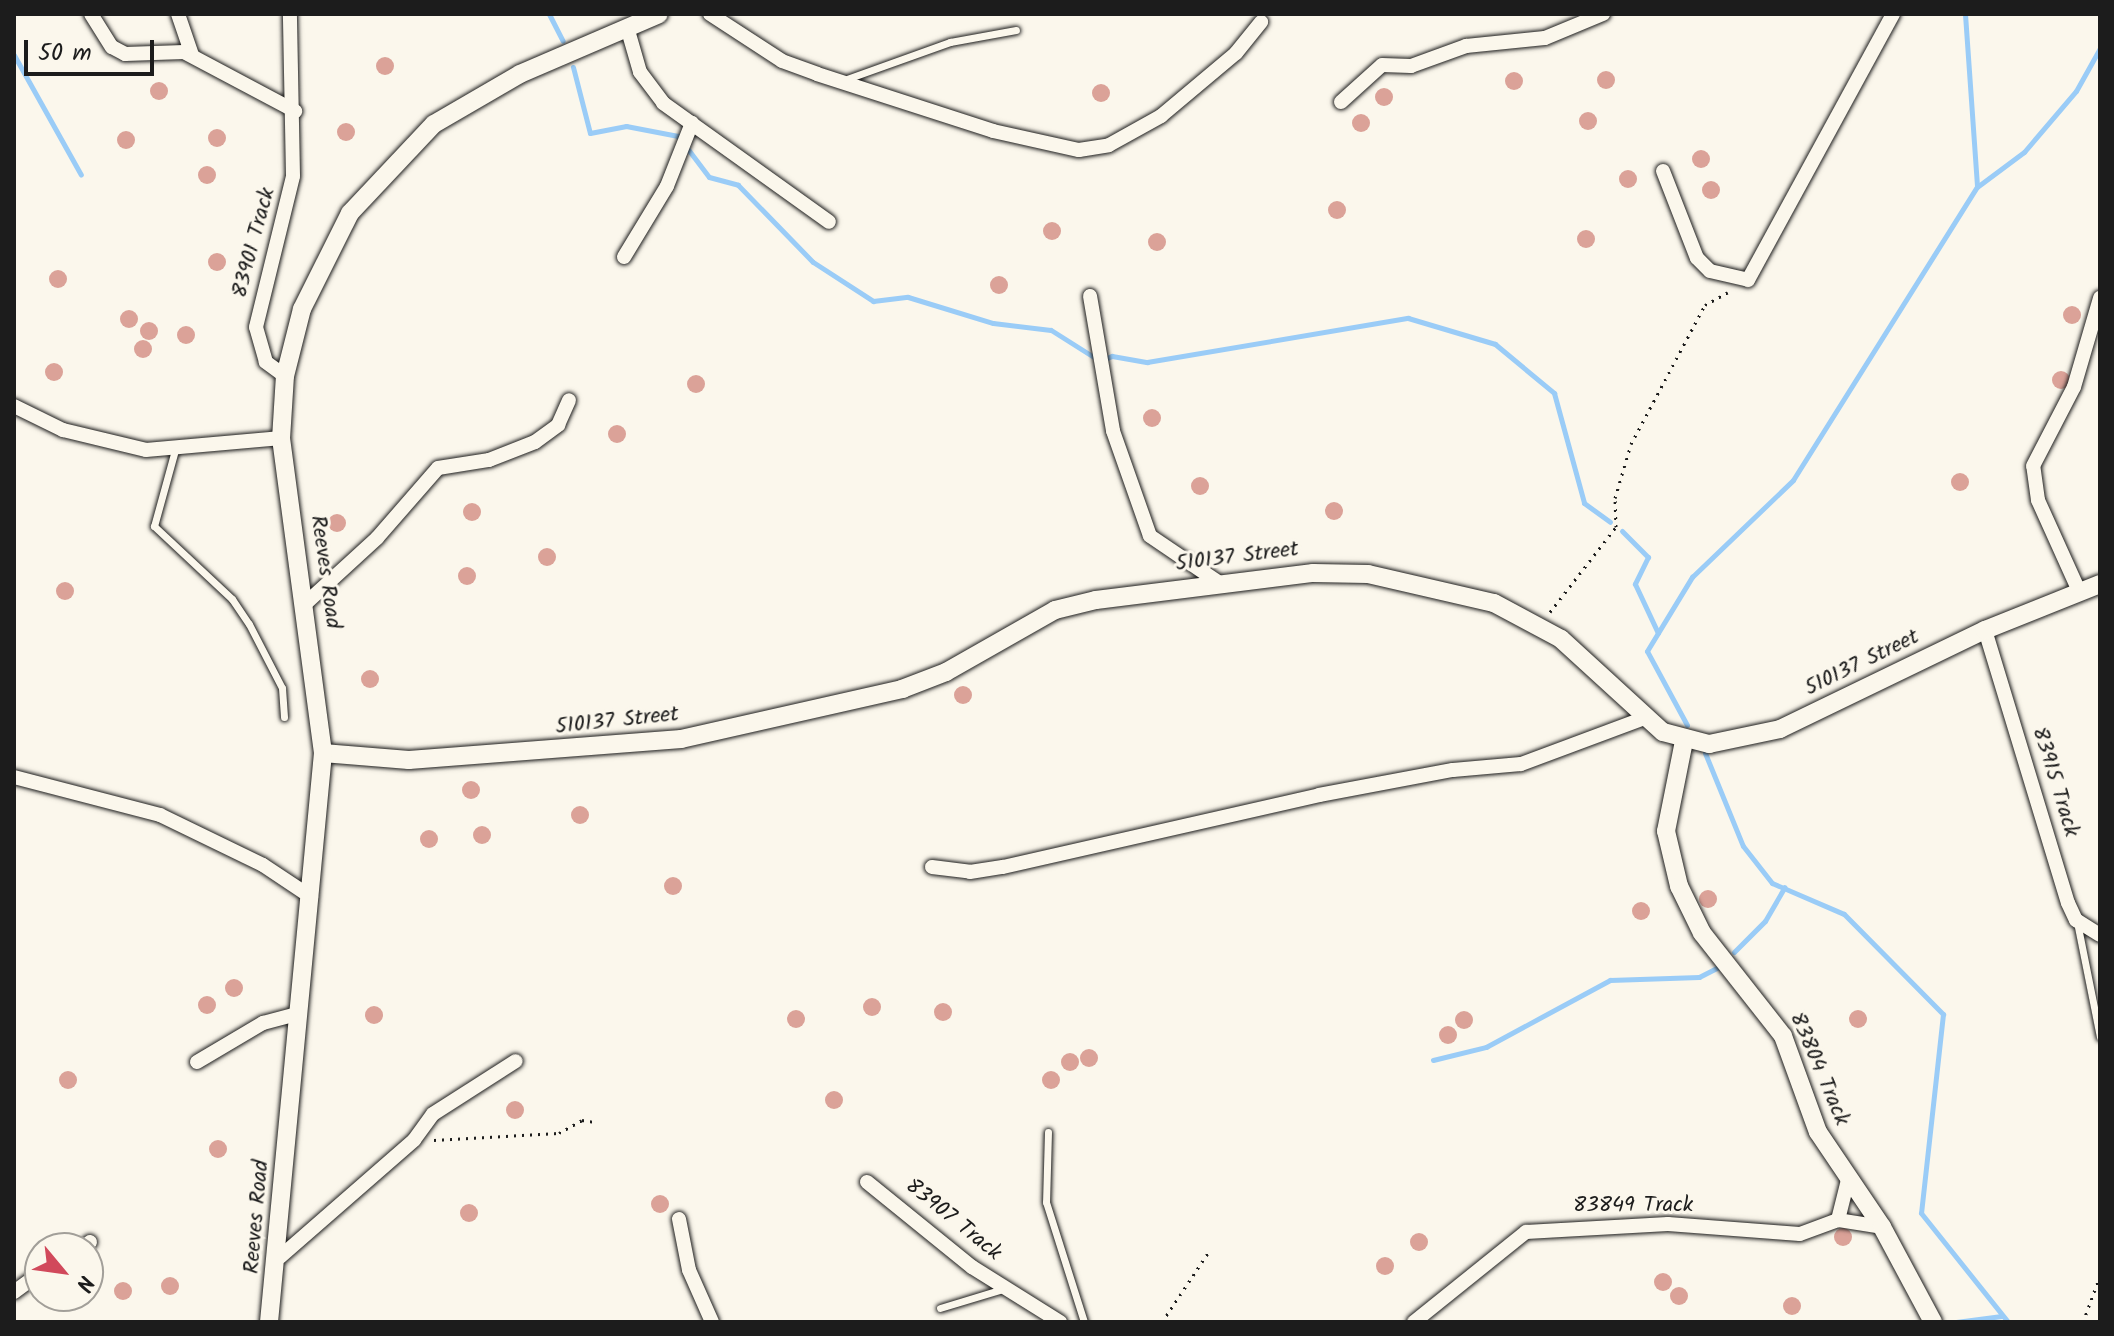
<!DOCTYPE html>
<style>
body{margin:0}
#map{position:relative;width:2114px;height:1336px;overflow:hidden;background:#fbf7ec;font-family:Kalam,sans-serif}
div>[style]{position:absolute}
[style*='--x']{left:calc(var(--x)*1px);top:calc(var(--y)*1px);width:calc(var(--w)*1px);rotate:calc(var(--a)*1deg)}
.stream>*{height:5px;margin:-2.5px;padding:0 2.5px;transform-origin:2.5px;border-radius:2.5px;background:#9accf7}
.building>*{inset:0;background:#dba298}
.round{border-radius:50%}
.path>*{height:3px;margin-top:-1.5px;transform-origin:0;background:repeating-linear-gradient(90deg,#1c1c1c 0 2px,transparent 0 8px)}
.roads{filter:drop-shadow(0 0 2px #1c1c1c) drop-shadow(0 0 2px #1c1c1c)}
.service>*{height:7px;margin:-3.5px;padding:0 3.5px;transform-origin:3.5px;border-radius:3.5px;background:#fbf7ec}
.minor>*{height:14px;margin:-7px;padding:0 7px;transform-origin:7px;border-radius:7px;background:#fbf7ec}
.tertiary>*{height:18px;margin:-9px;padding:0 9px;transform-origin:9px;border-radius:9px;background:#fbf7ec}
span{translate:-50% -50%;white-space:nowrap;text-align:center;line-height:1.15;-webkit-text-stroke:6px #fbf7ec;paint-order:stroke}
.street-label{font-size:22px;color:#1c1c1c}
.frame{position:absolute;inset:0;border:16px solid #1c1c1c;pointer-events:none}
.north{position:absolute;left:24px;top:1232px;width:80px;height:80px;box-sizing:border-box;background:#fbf7ec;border:2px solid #a29f99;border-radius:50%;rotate:119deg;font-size:22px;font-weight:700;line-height:32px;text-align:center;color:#1c1c1c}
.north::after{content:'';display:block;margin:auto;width:28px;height:36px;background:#d1495b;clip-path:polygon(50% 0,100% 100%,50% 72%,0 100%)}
.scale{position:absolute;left:24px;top:40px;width:130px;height:36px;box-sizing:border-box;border:4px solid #1c1c1c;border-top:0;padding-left:10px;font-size:24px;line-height:28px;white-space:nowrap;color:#1c1c1c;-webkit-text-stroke:6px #fbf7ec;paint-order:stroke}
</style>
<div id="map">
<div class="stream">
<i style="--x:549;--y:14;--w:30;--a:63"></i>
<i style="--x:1965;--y:14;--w:172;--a:86"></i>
<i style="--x:14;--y:55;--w:137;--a:60.8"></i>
<i style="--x:573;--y:67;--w:68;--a:75.6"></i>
<i style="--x:590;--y:133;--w:37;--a:-11"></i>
<i style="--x:626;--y:126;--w:53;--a:10.9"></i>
<i style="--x:678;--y:136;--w:51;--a:52.9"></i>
<i style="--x:709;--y:177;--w:30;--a:15"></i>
<i style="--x:738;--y:185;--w:107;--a:45.8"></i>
<i style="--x:813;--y:262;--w:72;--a:33"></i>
<i style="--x:873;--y:301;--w:35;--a:-7"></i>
<i style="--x:908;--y:297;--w:89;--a:17"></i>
<i style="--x:993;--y:323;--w:58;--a:6.9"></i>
<i style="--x:1051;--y:330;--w:58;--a:32.3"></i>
<i style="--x:1100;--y:361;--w:13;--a:-23"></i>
<i style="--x:1112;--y:356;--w:36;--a:10"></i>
<i style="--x:1147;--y:362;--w:265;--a:-9.6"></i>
<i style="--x:1408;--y:318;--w:91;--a:16.6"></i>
<i style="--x:1495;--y:344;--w:77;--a:39.7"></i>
<i style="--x:1554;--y:393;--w:114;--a:74.7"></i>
<i style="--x:1584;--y:503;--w:32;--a:36"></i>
<i style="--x:1622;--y:531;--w:37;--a:45"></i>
<i style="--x:1648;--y:557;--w:30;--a:116"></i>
<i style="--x:1635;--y:584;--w:54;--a:64.9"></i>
<i style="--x:1687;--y:725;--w:84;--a:-118.4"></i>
<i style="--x:1647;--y:651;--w:87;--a:-58.7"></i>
<i style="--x:1692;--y:577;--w:140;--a:-43.8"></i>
<i style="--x:1793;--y:480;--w:346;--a:-57.9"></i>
<i style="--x:1977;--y:187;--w:59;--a:-36.7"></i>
<i style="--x:2024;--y:152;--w:80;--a:-49.6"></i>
<i style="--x:2076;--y:91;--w:49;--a:-60.8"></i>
<i style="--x:1705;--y:753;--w:100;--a:67.8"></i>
<i style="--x:1743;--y:846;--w:47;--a:51.9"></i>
<i style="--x:1772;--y:883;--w:78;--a:23.3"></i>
<i style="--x:1844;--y:914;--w:141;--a:45.3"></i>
<i style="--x:1943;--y:1014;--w:200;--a:96.3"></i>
<i style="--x:1921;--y:1213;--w:139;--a:51.4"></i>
<i style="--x:1734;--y:952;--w:44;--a:-45"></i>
<i style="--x:1765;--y:921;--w:39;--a:-60"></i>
<i style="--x:1433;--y:1060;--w:55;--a:-13.8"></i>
<i style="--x:1486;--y:1047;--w:141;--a:-28.4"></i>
<i style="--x:1610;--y:980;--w:89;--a:-1.9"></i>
<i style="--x:1699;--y:977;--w:22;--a:-27"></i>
<i style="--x:1956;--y:1322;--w:46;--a:-7.4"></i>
</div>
<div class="building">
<i class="round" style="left:376px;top:57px;width:18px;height:18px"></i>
<i class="round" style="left:1597px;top:71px;width:18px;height:18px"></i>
<i class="round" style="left:1505px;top:72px;width:18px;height:18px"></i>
<i class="round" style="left:150px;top:82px;width:18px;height:18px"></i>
<i class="round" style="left:1092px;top:84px;width:18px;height:18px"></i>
<i class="round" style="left:1375px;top:88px;width:18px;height:18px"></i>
<i class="round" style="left:1579px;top:112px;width:18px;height:18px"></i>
<i class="round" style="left:1352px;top:114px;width:18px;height:18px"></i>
<i class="round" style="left:337px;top:123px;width:18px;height:18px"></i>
<i class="round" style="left:208px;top:129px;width:18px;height:18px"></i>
<i class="round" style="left:117px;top:131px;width:18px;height:18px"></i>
<i class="round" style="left:1692px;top:150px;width:18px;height:18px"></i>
<i class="round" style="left:198px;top:166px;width:18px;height:18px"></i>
<i class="round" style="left:1619px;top:170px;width:18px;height:18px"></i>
<i class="round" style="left:1702px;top:181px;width:18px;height:18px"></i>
<i class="round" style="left:1328px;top:201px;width:18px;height:18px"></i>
<i class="round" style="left:1043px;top:222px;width:18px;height:18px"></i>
<i class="round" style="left:1577px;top:230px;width:18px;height:18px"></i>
<i class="round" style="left:1148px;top:233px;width:18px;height:18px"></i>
<i class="round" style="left:208px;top:253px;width:18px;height:18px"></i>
<i class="round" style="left:49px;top:270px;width:18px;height:18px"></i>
<i class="round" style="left:990px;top:276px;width:18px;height:18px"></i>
<i class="round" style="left:2063px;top:306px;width:18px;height:18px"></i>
<i class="round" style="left:120px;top:310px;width:18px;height:18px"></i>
<i class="round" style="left:140px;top:322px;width:18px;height:18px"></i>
<i class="round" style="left:177px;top:326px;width:18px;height:18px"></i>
<i class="round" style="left:134px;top:340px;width:18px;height:18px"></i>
<i class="round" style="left:45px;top:363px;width:18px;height:18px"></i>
<i class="round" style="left:2052px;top:371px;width:18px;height:18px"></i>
<i class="round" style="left:687px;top:375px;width:18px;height:18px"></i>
<i class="round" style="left:1143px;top:409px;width:18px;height:18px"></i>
<i class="round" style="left:608px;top:425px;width:18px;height:18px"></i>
<i class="round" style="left:1951px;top:473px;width:18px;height:18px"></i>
<i class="round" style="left:1191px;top:477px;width:18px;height:18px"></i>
<i class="round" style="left:1325px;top:502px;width:18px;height:18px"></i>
<i class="round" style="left:463px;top:503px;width:18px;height:18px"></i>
<i class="round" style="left:328px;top:514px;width:18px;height:18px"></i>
<i class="round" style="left:538px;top:548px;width:18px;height:18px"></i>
<i class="round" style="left:458px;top:567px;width:18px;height:18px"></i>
<i class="round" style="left:56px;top:582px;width:18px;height:18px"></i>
<i class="round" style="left:361px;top:670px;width:18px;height:18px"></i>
<i class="round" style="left:954px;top:686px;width:18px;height:18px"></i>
<i class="round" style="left:462px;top:781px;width:18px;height:18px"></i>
<i class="round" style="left:571px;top:806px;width:18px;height:18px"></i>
<i class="round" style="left:473px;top:826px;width:18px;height:18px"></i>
<i class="round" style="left:420px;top:830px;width:18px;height:18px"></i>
<i class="round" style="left:664px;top:877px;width:18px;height:18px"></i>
<i class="round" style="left:1699px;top:890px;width:18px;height:18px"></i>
<i class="round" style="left:1632px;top:902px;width:18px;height:18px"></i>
<i class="round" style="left:225px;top:979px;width:18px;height:18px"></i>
<i class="round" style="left:198px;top:996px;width:18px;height:18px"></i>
<i class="round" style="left:863px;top:998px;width:18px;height:18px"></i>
<i class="round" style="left:934px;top:1003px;width:18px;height:18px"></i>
<i class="round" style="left:365px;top:1006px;width:18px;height:18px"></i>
<i class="round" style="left:1849px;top:1010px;width:18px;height:18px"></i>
<i class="round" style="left:787px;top:1010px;width:18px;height:18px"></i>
<i class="round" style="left:1455px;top:1011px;width:18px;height:18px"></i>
<i class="round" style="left:1439px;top:1026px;width:18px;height:18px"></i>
<i class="round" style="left:1080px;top:1049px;width:18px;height:18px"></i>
<i class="round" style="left:1061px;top:1053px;width:18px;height:18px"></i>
<i class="round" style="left:1042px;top:1071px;width:18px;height:18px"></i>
<i class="round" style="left:59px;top:1071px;width:18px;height:18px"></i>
<i class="round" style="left:825px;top:1091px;width:18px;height:18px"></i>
<i class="round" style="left:506px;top:1101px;width:18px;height:18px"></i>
<i class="round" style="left:209px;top:1140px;width:18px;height:18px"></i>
<i class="round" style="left:651px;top:1195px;width:18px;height:18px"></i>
<i class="round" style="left:460px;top:1204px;width:18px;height:18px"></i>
<i class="round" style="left:1834px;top:1228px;width:18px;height:18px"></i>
<i class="round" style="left:1410px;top:1233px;width:18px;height:18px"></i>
<i class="round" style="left:1376px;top:1257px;width:18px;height:18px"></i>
<i class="round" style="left:1654px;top:1273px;width:18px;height:18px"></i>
<i class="round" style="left:161px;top:1277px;width:18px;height:18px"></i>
<i class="round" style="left:114px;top:1282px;width:18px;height:18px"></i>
<i class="round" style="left:1670px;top:1287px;width:18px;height:18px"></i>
<i class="round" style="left:1783px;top:1297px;width:18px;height:18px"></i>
</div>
<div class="path">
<i style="--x:1550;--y:612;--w:108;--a:-52.2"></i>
<i style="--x:1616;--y:527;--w:29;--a:-92"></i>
<i style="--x:1615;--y:498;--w:56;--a:-73.5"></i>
<i style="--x:1631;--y:444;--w:157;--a:-62"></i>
<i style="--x:1705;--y:305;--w:26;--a:-29"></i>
<i style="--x:434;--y:1140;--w:125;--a:-3.2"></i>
<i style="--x:559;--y:1133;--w:26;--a:-29"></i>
<i style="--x:582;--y:1120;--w:12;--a:9"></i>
<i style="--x:1162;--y:1322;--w:83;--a:-56.3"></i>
<i style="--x:2083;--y:1322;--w:49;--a:-69.7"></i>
</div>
<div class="roads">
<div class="service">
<i style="--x:844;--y:80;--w:113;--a:-19.7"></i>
<i style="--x:950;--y:42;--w:67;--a:-10.3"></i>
<i style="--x:175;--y:450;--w:79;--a:105.4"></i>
<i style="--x:154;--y:526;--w:107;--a:43.1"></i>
<i style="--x:232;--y:599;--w:30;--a:56"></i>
<i style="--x:249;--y:624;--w:72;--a:62.7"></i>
<i style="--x:282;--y:688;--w:29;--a:86"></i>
<i style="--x:2077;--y:922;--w:117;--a:78.7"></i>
<i style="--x:1048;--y:1132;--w:70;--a:91.6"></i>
<i style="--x:1046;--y:1202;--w:126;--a:72.4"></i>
<i style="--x:940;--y:1308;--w:66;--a:-16.8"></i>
</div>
<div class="minor">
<i style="--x:91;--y:14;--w:39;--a:58"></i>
<i style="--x:112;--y:47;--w:15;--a:28"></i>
<i style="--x:125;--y:54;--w:59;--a:-1.9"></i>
<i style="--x:184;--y:52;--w:126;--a:28"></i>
<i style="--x:178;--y:14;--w:43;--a:71.1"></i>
<i style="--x:710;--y:14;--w:86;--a:33.1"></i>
<i style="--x:782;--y:61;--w:37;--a:20"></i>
<i style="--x:817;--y:74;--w:185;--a:17.9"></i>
<i style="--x:993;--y:131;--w:88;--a:12.5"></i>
<i style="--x:1079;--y:150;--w:30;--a:-9"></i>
<i style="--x:1109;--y:145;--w:60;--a:-29.1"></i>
<i style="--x:1161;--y:116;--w:98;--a:-40"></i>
<i style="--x:1236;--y:53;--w:40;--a:-51"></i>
<i style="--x:627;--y:27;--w:47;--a:73.9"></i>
<i style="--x:640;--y:72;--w:39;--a:53"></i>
<i style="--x:663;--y:103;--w:204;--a:35.6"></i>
<i style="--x:1341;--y:102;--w:55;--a:-42.1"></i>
<i style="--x:1382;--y:65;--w:29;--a:2"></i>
<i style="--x:1411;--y:66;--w:59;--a:-20"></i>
<i style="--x:1466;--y:46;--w:79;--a:-5.8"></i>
<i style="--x:1545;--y:38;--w:63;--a:-22.5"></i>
<i style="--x:1663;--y:171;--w:93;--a:68.7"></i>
<i style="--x:1697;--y:258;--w:18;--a:45"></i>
<i style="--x:1710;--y:271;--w:39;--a:13"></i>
<i style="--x:1748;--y:280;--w:303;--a:-61.4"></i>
<i style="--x:624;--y:257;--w:83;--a:-58.8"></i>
<i style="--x:667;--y:186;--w:68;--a:-68.4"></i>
<i style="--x:1090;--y:296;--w:137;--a:80.3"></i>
<i style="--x:1113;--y:431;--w:111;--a:70.6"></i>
<i style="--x:1150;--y:536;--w:82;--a:34.1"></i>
<i style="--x:285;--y:376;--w:24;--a:-144"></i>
<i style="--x:266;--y:362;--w:36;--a:-106"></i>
<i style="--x:256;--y:327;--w:155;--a:-76.2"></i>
<i style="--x:293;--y:176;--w:162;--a:-91.1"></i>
<i style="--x:14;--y:406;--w:55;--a:26.1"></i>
<i style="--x:63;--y:430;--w:85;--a:13.5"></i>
<i style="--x:146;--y:450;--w:136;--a:-5.1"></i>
<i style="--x:2079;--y:591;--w:100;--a:-114.3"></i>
<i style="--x:2038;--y:500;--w:34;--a:-98"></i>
<i style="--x:2033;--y:466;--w:89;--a:-62.6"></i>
<i style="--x:2074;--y:387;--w:93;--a:-73.7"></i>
<i style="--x:305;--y:604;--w:98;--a:-42.5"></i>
<i style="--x:377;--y:538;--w:93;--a:-48.9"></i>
<i style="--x:438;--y:468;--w:52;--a:-8.9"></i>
<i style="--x:489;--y:460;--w:49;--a:-21.4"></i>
<i style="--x:535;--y:442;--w:29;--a:-36"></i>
<i style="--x:558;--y:425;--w:27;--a:-66"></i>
<i style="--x:1985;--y:630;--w:285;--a:73.1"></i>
<i style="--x:2068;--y:903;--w:19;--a:65"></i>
<i style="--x:2076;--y:920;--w:28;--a:32"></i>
<i style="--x:14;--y:777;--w:151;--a:14.6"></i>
<i style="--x:160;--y:815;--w:114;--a:25.9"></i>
<i style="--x:263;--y:865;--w:58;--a:33.7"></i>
<i style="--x:932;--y:867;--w:38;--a:7"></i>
<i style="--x:970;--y:872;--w:33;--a:-9"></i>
<i style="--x:1003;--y:867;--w:324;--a:-12.8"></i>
<i style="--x:1319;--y:795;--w:136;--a:-10.6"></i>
<i style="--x:1453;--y:770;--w:68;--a:-5"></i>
<i style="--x:1521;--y:764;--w:132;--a:-20.4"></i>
<i style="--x:197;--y:1062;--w:77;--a:-30.6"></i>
<i style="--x:263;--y:1023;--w:34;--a:-15"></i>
<i style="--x:867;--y:1182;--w:135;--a:39"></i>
<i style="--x:972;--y:1267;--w:104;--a:32"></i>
<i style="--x:679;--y:1219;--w:52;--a:78.9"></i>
<i style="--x:689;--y:1270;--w:57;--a:66.1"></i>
<i style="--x:1838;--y:1220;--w:45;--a:9"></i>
<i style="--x:82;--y:1248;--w:10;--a:-37"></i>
<i style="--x:280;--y:1257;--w:178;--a:-41.1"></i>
<i style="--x:414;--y:1140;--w:32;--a:-54"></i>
<i style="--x:433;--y:1114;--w:98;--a:-32.6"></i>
<i style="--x:14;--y:1292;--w:32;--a:-36"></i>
<i style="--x:1414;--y:1322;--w:144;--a:-38.8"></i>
<i style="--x:1526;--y:1232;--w:142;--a:-3.2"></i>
<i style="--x:1668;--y:1224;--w:132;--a:4.3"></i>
<i style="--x:1800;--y:1234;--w:40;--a:-20.2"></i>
<i style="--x:1838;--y:1220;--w:41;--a:-76"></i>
</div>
<div class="tertiary">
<i style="--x:1684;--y:741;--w:92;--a:101.3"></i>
<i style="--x:1666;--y:831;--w:57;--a:76.7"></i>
<i style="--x:1679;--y:886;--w:52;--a:63.9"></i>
<i style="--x:1702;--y:933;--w:131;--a:51.8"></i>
<i style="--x:1783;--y:1036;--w:102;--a:70"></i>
<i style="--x:1818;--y:1132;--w:115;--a:56"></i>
<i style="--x:1882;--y:1227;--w:108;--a:61.8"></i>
<i style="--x:323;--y:753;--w:86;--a:4.7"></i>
<i style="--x:409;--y:760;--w:273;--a:-4.4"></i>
<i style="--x:681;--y:739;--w:227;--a:-12.7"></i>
<i style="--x:902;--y:689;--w:47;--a:-21.1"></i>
<i style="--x:946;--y:672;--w:125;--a:-29.6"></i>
<i style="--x:1055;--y:610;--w:42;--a:-13.7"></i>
<i style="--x:1096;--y:600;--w:219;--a:-7.1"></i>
<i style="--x:1313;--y:573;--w:55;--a:1"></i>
<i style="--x:1368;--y:574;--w:129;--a:13"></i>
<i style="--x:1494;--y:603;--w:76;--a:28.2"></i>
<i style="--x:1561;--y:639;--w:138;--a:42.4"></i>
<i style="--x:1663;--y:732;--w:48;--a:14.6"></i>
<i style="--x:1709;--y:744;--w:73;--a:-11.9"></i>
<i style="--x:1780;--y:729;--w:228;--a:-25.8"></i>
<i style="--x:1985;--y:630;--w:124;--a:-21.8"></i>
<i style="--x:269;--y:1322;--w:572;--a:-84.58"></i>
<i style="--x:323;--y:753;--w:317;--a:-97.6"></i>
<i style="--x:281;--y:439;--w:63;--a:-86.4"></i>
<i style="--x:285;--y:376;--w:69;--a:-75.8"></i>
<i style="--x:302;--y:309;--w:107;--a:-63.4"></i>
<i style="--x:350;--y:213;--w:122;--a:-46.7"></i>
<i style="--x:434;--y:124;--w:99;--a:-30.2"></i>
<i style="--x:520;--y:74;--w:151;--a:-23.3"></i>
</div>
</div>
<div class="street-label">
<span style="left:254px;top:243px;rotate:-75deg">83901 Track</span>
<span style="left:1237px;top:557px;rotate:-7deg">510137 Street</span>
<span style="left:325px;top:572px;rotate:82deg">Reeves Road</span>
<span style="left:1862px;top:663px;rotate:-26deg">510137 Street</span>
<span style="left:617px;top:721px;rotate:-6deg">510137 Street</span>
<span style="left:2055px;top:782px;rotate:73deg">83915 Track</span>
<span style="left:1819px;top:1069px;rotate:67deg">83804 Track</span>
<span style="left:1633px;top:1206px">83849 Track</span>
<span style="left:257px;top:1217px;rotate:-85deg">Reeves Road</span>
<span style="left:953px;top:1220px;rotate:39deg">83907 Track</span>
</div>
<div class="frame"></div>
<div class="north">N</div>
<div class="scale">50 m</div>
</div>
